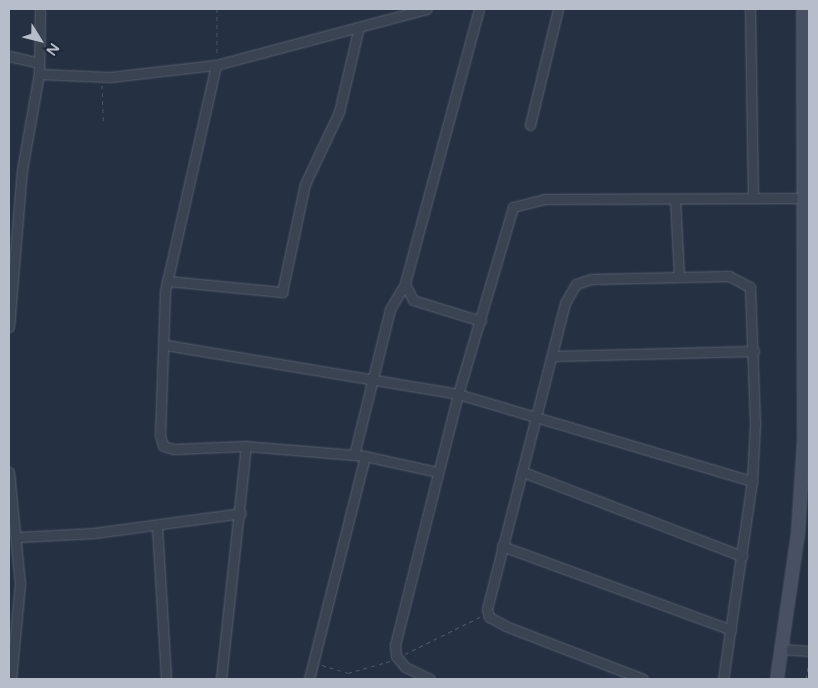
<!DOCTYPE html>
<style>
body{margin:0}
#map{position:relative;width:818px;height:688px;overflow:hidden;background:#253042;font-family:"Varela Round",sans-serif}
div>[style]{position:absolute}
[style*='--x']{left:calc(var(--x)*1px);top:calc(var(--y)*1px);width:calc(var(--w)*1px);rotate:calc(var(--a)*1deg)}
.path>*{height:1px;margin-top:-0.5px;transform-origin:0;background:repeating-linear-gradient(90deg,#465b5f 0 4px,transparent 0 8px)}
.roads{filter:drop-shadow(0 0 1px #57606f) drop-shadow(0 0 1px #57606f)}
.street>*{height:9px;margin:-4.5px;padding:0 4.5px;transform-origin:4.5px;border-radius:4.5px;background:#3a4351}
.secondary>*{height:12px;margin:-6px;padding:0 6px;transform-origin:6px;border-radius:6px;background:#485164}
span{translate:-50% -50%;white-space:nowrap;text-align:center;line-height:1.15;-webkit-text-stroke:5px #1e2737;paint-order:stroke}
.frame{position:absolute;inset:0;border:10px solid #b6becb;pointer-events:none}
.north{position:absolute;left:15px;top:15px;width:50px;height:50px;-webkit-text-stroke:4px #1e2737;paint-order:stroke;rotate:126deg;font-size:14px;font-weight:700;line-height:20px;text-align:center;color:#b6becb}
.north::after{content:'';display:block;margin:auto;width:18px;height:22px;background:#b6becb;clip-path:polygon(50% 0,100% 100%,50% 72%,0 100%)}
</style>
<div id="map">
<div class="path">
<i style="--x:217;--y:9;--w:46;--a:90"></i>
<i style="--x:102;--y:85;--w:38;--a:88"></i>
<i style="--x:405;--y:654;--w:84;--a:-26.3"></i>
<i style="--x:322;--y:665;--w:27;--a:17"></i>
<i style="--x:348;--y:673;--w:44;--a:-15.9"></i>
<i style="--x:806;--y:679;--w:19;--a:-81"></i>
</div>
<div class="roads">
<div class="street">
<i style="--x:479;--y:9;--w:285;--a:105.1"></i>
<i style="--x:405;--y:284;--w:18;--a:63"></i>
<i style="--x:413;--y:300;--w:71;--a:17.2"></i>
<i style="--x:750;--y:9;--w:189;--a:89.1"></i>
<i style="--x:9;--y:56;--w:31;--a:13"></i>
<i style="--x:216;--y:65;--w:233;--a:102.7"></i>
<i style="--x:165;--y:292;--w:143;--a:92"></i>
<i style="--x:160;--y:435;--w:11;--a:75"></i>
<i style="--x:163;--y:446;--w:11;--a:15"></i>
<i style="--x:174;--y:449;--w:72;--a:-2.4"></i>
<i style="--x:39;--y:74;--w:71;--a:2.4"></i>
<i style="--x:110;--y:77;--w:107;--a:-6.5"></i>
<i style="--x:216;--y:65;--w:218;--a:-14.9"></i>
<i style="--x:530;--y:125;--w:119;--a:-76.4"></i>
<i style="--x:675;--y:199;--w:76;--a:87"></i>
<i style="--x:167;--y:281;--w:116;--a:5.5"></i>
<i style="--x:282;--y:292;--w:110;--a:-78"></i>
<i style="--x:305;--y:184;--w:80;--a:-64.7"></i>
<i style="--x:339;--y:112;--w:87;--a:-76.8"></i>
<i style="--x:9;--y:327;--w:158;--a:-85.3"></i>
<i style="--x:22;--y:170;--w:97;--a:-80"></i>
<i style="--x:39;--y:74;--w:65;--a:-89.1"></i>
<i style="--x:166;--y:345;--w:296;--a:9.5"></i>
<i style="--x:458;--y:394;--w:307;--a:16.5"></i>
<i style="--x:554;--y:356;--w:200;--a:-1.4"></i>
<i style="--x:354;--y:455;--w:150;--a:-76.1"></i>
<i style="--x:390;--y:309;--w:29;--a:-59"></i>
<i style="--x:9;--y:472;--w:113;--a:84.4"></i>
<i style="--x:20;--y:584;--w:95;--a:95.4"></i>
<i style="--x:523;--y:472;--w:235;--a:21"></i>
<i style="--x:157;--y:526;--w:153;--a:86.6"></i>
<i style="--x:18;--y:537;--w:76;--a:-3"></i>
<i style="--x:94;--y:533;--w:148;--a:-7.7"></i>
<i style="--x:502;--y:546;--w:244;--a:20.1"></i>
<i style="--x:781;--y:649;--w:28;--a:4"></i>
<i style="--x:221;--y:679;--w:234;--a:-83.9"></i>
<i style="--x:246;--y:446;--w:119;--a:4.8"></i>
<i style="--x:309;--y:679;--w:230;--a:-75.9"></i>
<i style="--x:365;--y:456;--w:75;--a:12.4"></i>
<i style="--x:430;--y:679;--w:28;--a:-154"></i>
<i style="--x:405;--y:667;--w:14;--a:-129"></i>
<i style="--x:396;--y:656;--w:11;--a:-95"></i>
<i style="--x:395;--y:645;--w:259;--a:-75.9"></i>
<i style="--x:458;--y:394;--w:195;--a:-73.6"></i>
<i style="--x:513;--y:207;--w:32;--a:-14"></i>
<i style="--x:544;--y:199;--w:258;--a:-0.2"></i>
<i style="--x:643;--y:679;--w:147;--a:-158.9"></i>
<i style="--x:506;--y:626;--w:19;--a:-152"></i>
<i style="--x:489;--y:617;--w:8;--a:-104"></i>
<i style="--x:487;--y:609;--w:316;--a:-75.7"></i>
<i style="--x:565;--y:303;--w:22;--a:-60"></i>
<i style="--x:576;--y:284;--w:16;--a:-18"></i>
<i style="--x:591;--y:279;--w:138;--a:-1.2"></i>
<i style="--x:729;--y:276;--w:24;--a:28"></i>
<i style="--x:750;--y:287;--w:137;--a:87.9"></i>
<i style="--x:755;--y:424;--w:57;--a:93"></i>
<i style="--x:752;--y:481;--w:200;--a:98.3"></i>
</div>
<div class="secondary">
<i style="--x:777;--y:679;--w:148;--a:-81.8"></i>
<i style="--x:798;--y:533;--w:92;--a:-86.3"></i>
<i style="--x:804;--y:441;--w:432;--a:-90.1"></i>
</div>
</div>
<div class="frame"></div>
<div class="north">N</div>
</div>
